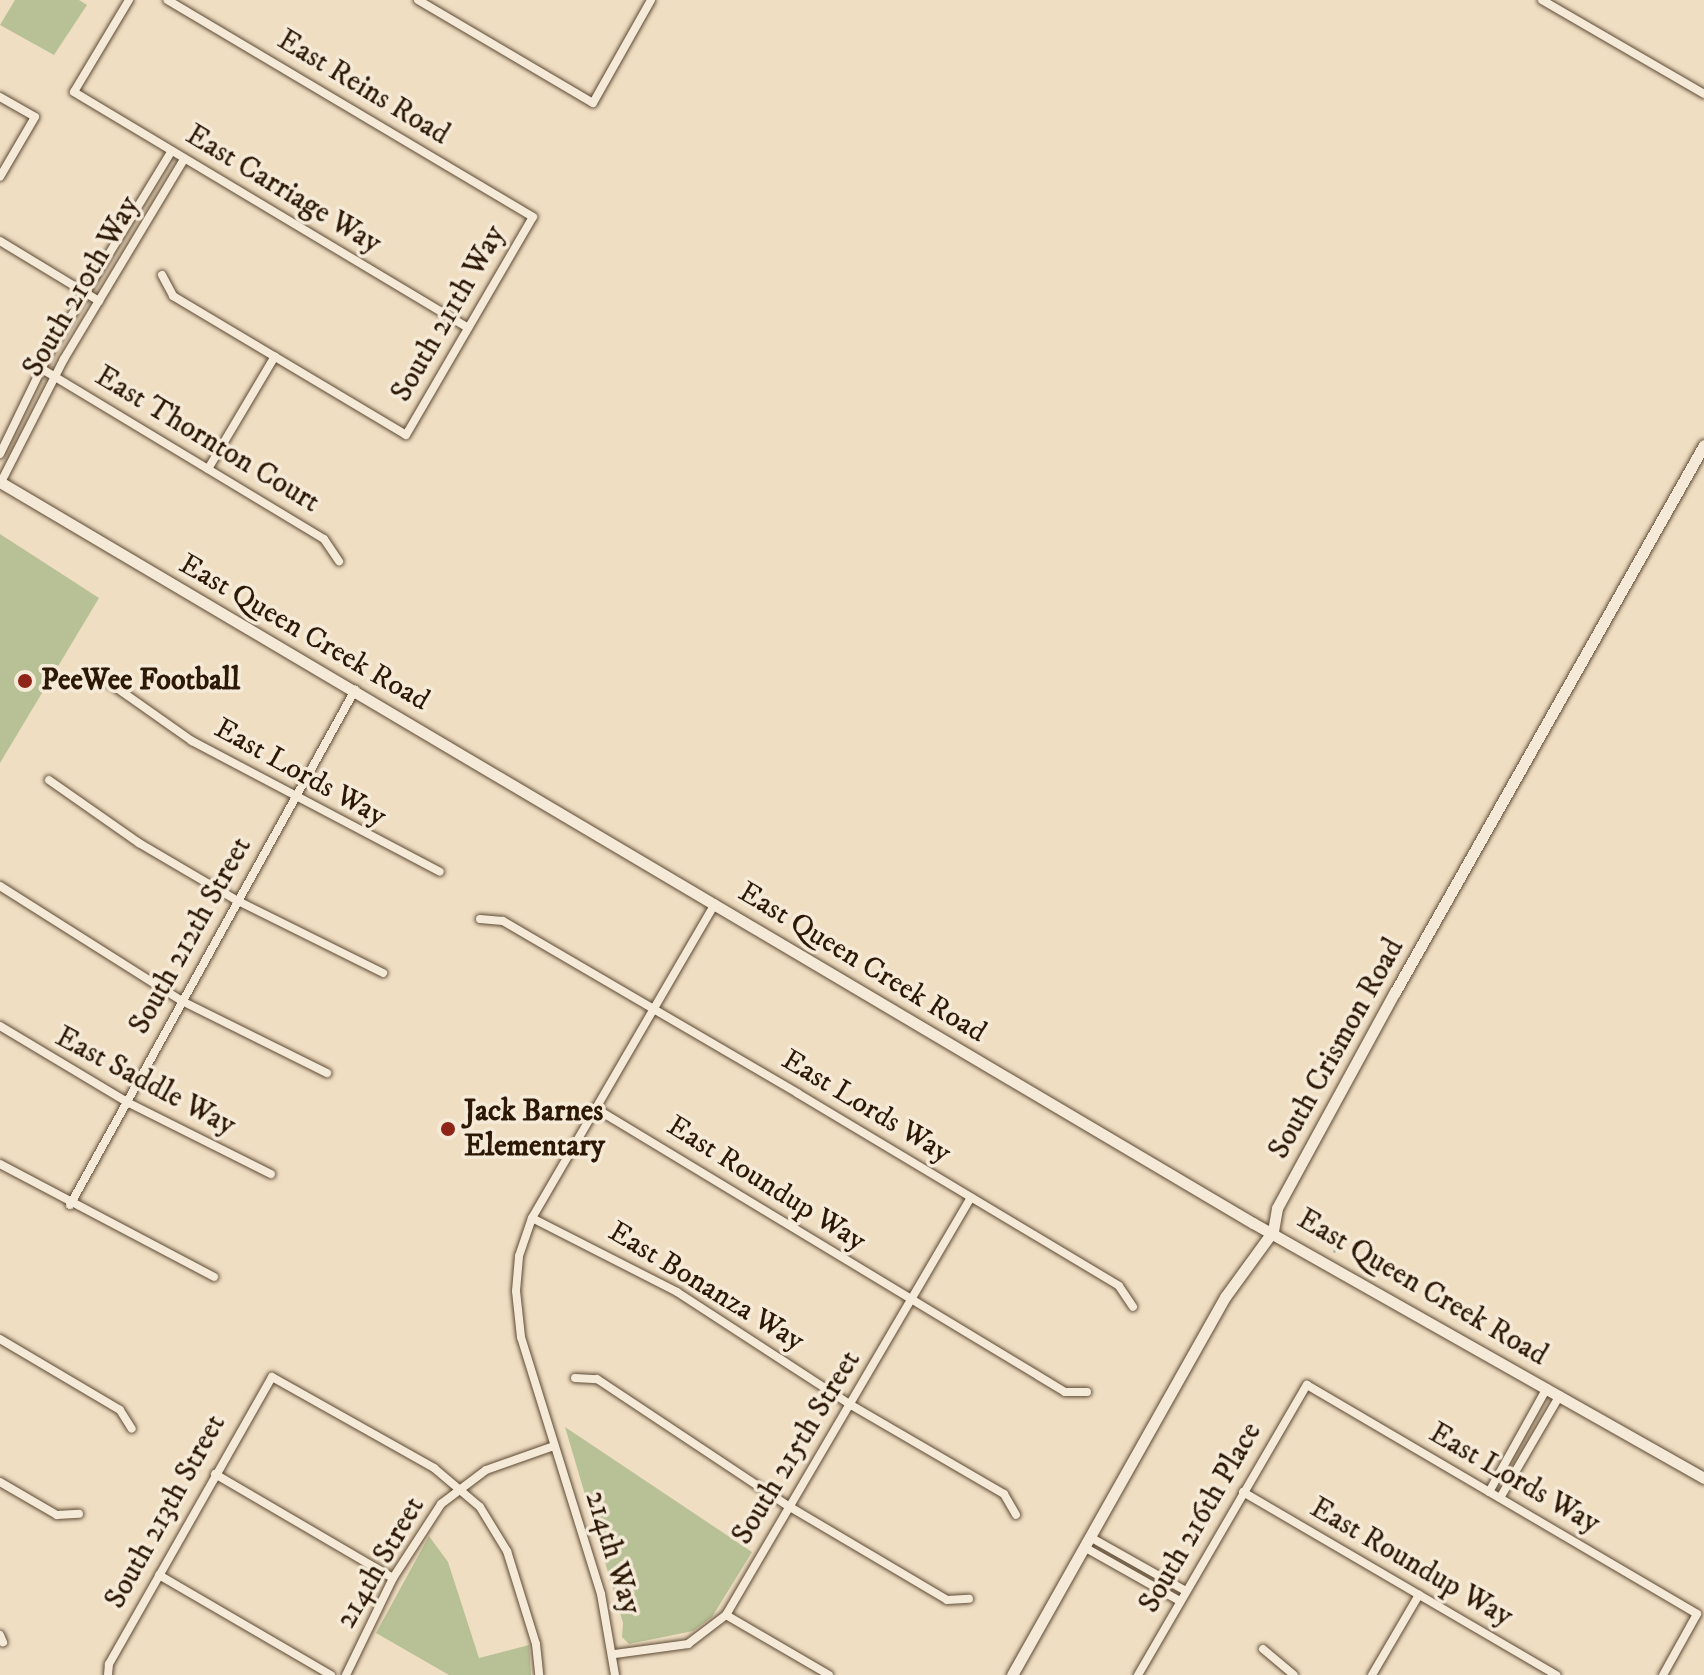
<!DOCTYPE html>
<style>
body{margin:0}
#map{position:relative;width:1704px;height:1675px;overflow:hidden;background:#f0dec3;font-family:"IM FELL DW Pica",serif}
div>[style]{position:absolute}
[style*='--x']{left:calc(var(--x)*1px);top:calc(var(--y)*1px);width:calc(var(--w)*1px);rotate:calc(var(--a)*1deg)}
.green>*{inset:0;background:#b8c195}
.stream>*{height:3px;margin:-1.5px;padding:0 1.5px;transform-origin:1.5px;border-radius:1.5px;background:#9ebabd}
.roads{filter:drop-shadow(0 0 2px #5d4a34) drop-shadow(0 0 2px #5d4a34)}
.street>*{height:8px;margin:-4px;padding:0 4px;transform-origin:4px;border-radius:4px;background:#f5ead8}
.secondary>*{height:11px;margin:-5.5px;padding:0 5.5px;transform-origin:5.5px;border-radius:5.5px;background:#f5ead8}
.dots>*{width:22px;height:22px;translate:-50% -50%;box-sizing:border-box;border:4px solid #f5ead8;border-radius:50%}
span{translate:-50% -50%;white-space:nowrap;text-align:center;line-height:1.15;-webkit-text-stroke:7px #f5ead8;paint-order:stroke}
.street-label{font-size:30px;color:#2c1805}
.poi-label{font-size:30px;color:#2c1805;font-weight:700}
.left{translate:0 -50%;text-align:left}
</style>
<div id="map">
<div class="green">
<i style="clip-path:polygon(15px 0,79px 0,87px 5px,54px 55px,0 25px)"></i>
<i style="clip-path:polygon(0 534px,99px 598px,0 763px)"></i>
<i style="clip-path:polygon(565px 1427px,752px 1552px,712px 1617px,693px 1631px,629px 1644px,622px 1637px,623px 1623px)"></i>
<i style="clip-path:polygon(429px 1536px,448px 1562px,479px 1658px,529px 1645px,531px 1675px,449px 1675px,376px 1633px)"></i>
</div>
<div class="stream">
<i style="--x:1334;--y:1251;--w:20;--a:-57"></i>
</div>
<div class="roads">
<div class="street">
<i style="--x:129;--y:0;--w:107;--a:120.9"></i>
<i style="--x:74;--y:92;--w:459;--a:30.9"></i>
<i style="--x:418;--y:0;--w:203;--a:30.5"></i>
<i style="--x:593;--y:103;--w:118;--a:-60.6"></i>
<i style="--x:1542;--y:0;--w:187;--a:30.1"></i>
<i style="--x:0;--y:97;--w:40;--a:29.7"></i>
<i style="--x:35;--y:117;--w:69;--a:120.3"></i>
<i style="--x:0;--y:241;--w:116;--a:31.2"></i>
<i style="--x:162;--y:275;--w:24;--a:62"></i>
<i style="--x:173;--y:296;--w:271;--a:30.8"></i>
<i style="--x:406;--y:435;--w:252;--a:-59.8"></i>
<i style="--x:533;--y:217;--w:425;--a:-149.3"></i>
<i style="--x:42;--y:369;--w:329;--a:31.1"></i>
<i style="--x:324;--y:539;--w:27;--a:56"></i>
<i style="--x:0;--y:454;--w:114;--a:-64.1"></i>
<i style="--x:50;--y:351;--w:233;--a:-58.7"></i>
<i style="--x:208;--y:469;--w:131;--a:-59.3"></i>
<i style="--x:1;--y:482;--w:138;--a:-62.9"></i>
<i style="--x:64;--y:359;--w:233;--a:-59"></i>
<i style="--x:104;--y:679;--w:108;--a:35.2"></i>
<i style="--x:192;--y:741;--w:280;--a:27.8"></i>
<i style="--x:49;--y:780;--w:110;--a:35"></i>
<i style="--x:139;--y:843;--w:115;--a:30.4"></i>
<i style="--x:238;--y:901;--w:162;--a:26.4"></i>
<i style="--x:0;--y:886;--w:215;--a:32.3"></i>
<i style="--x:182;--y:1001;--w:162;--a:26.4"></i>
<i style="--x:480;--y:919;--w:23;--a:5"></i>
<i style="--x:503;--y:921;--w:341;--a:30.3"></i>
<i style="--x:797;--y:1093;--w:375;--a:30.9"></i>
<i style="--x:1119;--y:1286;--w:25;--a:56"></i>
<i style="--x:0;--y:1026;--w:148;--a:30.9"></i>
<i style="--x:127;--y:1102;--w:161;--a:26.6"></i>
<i style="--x:595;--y:1108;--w:549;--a:31.14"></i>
<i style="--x:1065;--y:1392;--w:22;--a:0"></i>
<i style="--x:0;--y:1164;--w:242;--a:27.8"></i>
<i style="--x:70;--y:1205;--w:589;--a:-61.04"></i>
<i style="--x:532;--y:1218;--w:163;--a:27"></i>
<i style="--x:677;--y:1292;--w:207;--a:33"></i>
<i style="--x:851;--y:1405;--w:177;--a:30.2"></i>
<i style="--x:1004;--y:1494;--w:24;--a:60"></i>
<i style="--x:0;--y:1339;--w:139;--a:30.6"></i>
<i style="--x:120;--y:1410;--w:22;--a:58"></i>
<i style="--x:575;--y:1378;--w:22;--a:3"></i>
<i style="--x:597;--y:1379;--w:232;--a:33.6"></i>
<i style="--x:790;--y:1507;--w:182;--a:30.6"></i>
<i style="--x:947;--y:1600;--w:22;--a:-3"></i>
<i style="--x:215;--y:1474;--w:206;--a:30.3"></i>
<i style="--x:0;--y:1482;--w:66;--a:30.1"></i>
<i style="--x:57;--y:1515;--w:22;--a:-3"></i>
<i style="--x:1243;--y:1492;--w:363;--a:30.3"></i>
<i style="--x:1489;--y:1492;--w:119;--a:-60.9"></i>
<i style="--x:1500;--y:1498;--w:119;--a:-59.8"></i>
<i style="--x:1090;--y:1537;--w:110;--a:29.4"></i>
<i style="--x:1084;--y:1547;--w:110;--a:29.4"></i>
<i style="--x:159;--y:1575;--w:199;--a:30.2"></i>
<i style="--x:726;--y:1615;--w:119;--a:30.2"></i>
<i style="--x:0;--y:1635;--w:8;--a:67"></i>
<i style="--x:1263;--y:1649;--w:40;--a:40"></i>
<i style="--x:615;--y:1654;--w:74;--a:-7.8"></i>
<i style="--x:688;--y:1644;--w:48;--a:-37.3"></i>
<i style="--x:726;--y:1615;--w:484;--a:-59.6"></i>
<i style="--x:108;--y:1675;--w:11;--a:-85"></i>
<i style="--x:109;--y:1664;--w:330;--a:-60.4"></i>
<i style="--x:272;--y:1377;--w:186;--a:29.3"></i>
<i style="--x:434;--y:1468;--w:60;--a:40.3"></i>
<i style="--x:480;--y:1507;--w:52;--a:58.5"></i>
<i style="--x:507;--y:1551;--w:97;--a:72.7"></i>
<i style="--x:536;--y:1644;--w:31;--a:84"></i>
<i style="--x:346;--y:1675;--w:108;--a:-64.1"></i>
<i style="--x:393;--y:1578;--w:88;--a:-57"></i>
<i style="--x:441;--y:1504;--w:56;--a:-37.1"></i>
<i style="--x:486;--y:1470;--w:72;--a:-19.4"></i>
<i style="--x:615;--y:1675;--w:82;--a:-99.8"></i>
<i style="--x:601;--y:1594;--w:269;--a:-107.3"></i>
<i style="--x:521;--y:1337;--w:46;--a:-96.2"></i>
<i style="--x:516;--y:1291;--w:35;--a:-85"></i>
<i style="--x:519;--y:1256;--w:40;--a:-71.1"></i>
<i style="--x:532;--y:1218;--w:364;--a:-59.8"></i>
<i style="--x:1138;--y:1675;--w:336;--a:-59.8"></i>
<i style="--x:1307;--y:1385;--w:452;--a:30.4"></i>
<i style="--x:1697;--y:1614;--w:70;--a:119.1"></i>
<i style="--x:1372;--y:1675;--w:93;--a:-59.6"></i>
</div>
<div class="secondary">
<i style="--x:0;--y:482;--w:1456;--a:30.6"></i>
<i style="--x:1253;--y:1223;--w:518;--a:29.48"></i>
<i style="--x:1012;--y:1675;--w:434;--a:-60.6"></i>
<i style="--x:1225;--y:1297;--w:82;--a:-54"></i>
<i style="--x:1273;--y:1231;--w:23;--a:-80"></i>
<i style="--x:1277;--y:1208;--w:246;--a:-61.4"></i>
<i style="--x:1395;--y:992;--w:628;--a:-60.54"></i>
</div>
</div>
<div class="dots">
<i style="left:25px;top:681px;background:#8f2418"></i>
<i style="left:448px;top:1129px;background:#8f2418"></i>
</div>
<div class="street-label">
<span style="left:363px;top:88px;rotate:31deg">East Reins Road</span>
<span style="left:283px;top:190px;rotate:31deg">East Carriage Way</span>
<span style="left:82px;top:287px;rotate:-60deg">South 210th Way</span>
<span style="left:449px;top:314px;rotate:-60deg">South 211th Way</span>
<span style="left:207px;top:440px;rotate:31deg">East Thornton Court</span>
<span style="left:304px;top:633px;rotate:30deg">East Queen Creek Road</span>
<span style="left:300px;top:773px;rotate:29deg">East Lords Way</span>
<span style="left:191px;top:936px;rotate:-61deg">South 212th Street</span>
<span style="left:862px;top:963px;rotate:31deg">East Queen Creek Road</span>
<span style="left:1337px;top:1049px;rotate:-61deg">South Crismon Road</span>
<span style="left:145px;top:1082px;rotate:28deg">East Saddle Way</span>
<span style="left:866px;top:1107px;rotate:31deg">East Lords Way</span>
<span style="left:766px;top:1184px;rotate:32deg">East Roundup Way</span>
<span style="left:706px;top:1287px;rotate:31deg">East Bonanza Way</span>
<span style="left:1422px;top:1288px;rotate:30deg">East Queen Creek Road</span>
<span style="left:797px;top:1448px;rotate:-59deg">South 215th Street</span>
<span style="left:1514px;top:1479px;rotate:30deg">East Lords Way</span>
<span style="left:166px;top:1512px;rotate:-61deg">South 213th Street</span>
<span style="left:1201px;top:1518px;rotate:-60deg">South 216th Place</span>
<span style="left:612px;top:1553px;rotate:73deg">214th Way</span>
<span style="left:381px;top:1563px;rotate:-60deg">214th Street</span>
<span style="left:1411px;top:1563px;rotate:30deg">East Roundup Way</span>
</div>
<div class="poi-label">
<span class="left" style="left:41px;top:681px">PeeWee Football</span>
<span class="left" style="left:464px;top:1129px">Jack Barnes<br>Elementary</span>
</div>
</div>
